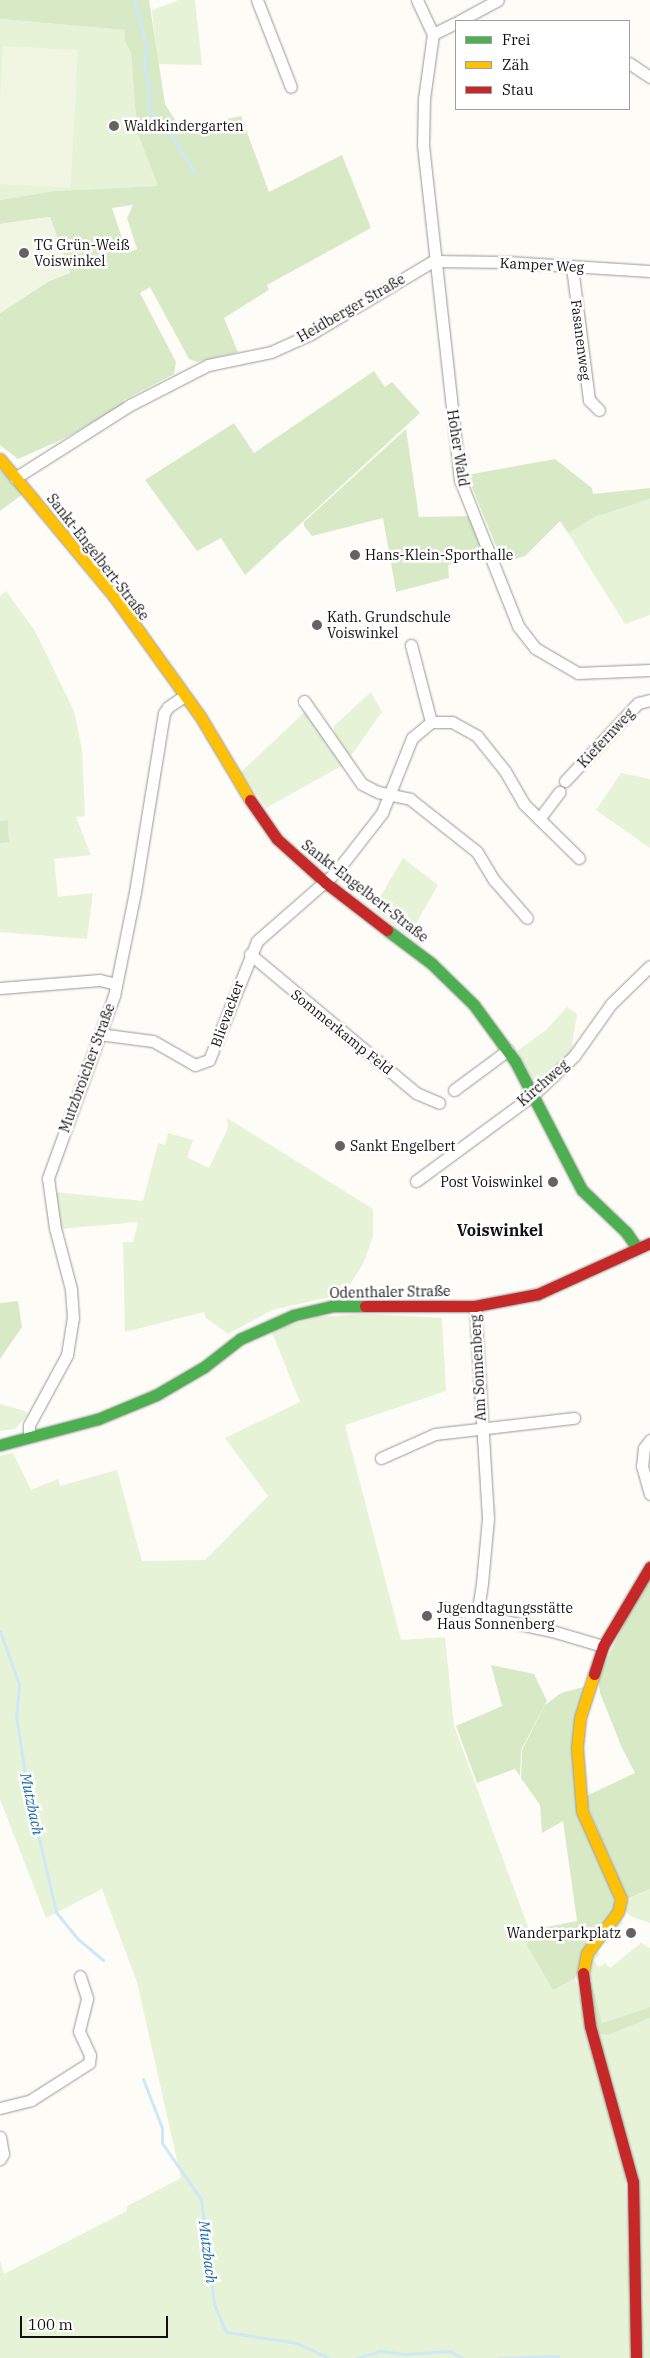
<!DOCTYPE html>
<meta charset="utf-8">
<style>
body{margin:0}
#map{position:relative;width:650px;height:2358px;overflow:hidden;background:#fdfcf7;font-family:"IBM Plex Serif",serif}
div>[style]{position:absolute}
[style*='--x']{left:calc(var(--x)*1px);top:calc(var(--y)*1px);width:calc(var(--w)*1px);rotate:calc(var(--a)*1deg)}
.green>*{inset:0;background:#e7f3d7}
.forest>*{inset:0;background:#d8eac5}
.pitch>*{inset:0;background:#f0f6e1;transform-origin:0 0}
.stream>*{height:3px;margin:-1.5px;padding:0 1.5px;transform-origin:1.5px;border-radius:1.5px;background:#cde8f7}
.roads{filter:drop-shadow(0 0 1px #979795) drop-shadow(0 0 1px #979795)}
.street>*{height:11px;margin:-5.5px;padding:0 5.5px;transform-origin:5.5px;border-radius:5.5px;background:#fffffe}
.fast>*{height:11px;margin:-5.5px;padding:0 5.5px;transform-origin:5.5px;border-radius:5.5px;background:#4caf50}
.slow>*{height:11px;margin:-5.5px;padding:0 5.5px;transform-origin:5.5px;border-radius:5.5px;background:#ffc107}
.jam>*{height:11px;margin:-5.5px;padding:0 5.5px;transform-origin:5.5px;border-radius:5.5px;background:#c62828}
.dots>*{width:14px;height:14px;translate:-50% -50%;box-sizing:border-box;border:2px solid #fff;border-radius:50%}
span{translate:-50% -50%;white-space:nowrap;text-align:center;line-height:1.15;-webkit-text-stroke:5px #fff;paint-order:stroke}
.poi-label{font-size:14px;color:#111}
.left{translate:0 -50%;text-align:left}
.right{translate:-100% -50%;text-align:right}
.street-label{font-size:14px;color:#111}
.water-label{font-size:15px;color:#1768a6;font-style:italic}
.quarter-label{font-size:16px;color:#111;font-weight:700}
.legend{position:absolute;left:455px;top:20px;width:175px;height:90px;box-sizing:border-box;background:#fff;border:1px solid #a0a0a0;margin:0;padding:6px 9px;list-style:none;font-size:15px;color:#111}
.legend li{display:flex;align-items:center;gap:10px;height:25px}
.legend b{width:25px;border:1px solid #a0a0a0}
.scale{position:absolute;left:20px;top:2316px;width:148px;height:22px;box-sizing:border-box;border:2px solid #111;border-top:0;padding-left:6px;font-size:15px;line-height:18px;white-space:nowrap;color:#111;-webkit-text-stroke:4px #fff;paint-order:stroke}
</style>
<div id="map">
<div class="green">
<i style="clip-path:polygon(180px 0,195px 0,202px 65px,158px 64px,152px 10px)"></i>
<i style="clip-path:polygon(0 19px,125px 30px,125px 41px,131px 53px,137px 132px,158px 186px,55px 191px,0 200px)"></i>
<i style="clip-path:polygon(650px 499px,650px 615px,625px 624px,568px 533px,595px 517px)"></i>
<i style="clip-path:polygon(6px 591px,35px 631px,74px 711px,82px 749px,85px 816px,76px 817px,91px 855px,54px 859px,58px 897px,93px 893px,87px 939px,0 932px,0 843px,9px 841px,8px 820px,0 821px,0 596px)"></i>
<i style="clip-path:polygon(371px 692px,382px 712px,350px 757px,334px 732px,334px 726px)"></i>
<i style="clip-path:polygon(307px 710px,345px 764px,266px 808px,241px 772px)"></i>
<i style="clip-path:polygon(621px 773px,650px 779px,650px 848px,596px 810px)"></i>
<i style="clip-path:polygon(403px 858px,438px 885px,409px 936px,373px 909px)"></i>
<i style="clip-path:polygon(567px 1007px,577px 1014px,570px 1058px,536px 1084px,517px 1051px,546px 1030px)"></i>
<i style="clip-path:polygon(227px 1118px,373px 1209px,373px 1237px,363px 1264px,344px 1294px,272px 1310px,228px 1334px,206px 1318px,204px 1312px,125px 1332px,123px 1242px,133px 1242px,138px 1222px,59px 1229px,55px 1192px,143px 1201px,158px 1143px,165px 1145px,168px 1133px,193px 1140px,187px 1157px,209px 1168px,228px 1128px)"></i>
<i style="clip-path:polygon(364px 1314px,442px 1318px,446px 1391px,345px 1425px,401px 1640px,445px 1637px,454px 1726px,530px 1932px,528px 1945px,575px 1978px,624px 2153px,633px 2358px,0 2358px,0 2261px,4px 2274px,127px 2211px,127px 2206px,181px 2178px,137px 1982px,102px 1889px,46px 1918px,0 1799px,0 1456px,13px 1453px,31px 1490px,58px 1479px,60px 1486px,117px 1470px,142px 1561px,205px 1560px,268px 1496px,225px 1438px,300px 1402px,271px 1330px,319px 1317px)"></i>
<i style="clip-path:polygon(0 1404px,25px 1411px,28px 1414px,15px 1429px,0 1431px)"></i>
<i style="clip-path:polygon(650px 1889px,650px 1923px,630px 1916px,624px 1910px,628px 1899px)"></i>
<i style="clip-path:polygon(620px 1918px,623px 1923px,596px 1949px,600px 1955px,594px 1960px,599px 1967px,605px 1963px,610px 1968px,641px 1943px,650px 1948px,650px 2007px,602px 2023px,592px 1983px,585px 1971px,596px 1944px)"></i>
<i style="clip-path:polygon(650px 2018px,650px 2358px,639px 2358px,638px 2211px,595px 2033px,608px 2035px)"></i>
</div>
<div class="forest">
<i style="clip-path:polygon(evenodd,0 0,149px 0,165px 104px,181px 129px,241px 116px,269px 192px,342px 155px,371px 228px,267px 285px,269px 290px,224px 318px,238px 352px,197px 362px,189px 359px,150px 287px,140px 293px,176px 362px,174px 374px,124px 400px,123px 405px,63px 439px,18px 459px,0 445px,0 313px,49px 281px,70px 273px,50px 217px,0 224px,0 200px,55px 191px,158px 186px,137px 132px,131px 53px,125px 41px,125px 30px,0 19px,0 0,133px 205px,127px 218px,137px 249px,127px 253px,112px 208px,133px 205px)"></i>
<i style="clip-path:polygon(374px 371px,385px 387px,392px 382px,420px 413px,245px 575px,221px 538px,197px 551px,145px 480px,234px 423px,254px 453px)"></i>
<i style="clip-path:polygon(406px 429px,419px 517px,472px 516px,487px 555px,448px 565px,449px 578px,396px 592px,383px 518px,312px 536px,304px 526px,304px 522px)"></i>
<i style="clip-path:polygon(555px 459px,592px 488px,593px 494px,650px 488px,650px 499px,595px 517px,568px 533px,560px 521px,525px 556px,503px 563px,467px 475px)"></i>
<i style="clip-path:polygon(0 470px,23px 494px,0 511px)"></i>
<i style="clip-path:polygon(8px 820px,9px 842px,0 843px,0 821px)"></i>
<i style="clip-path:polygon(18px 1301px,22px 1327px,0 1359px,0 1303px)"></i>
<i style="clip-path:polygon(650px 1570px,650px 1889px,627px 1899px,584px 1797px,635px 1773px,622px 1748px,600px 1693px,598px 1678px)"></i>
<i style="clip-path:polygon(491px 1665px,534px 1674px,547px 1701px,521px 1750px,520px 1776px,515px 1769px,477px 1783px,456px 1726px,502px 1706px)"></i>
<i style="clip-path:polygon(587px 1686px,574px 1784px,611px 1881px,615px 1907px,575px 1978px,553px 1990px,527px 1945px,531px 1930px,577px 1921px,563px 1821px,542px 1833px,540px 1805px,521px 1778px,522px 1750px,545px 1705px,561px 1693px)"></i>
<i style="clip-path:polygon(586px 1983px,592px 1983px,602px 2023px,650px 2007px,650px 2018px,608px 2035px,595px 2033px)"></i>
</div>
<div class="pitch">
<i style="left:3px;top:46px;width:75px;height:138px;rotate:3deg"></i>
<i style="clip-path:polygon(50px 217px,70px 273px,49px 281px,0 313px,0 224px)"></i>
</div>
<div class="stream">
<i style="--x:134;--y:0;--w:47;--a:75.1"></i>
<i style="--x:146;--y:45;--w:21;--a:95"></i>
<i style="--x:144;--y:66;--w:25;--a:78"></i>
<i style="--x:149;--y:90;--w:18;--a:93"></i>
<i style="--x:148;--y:108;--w:39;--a:50"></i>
<i style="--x:173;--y:138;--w:40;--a:58"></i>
<i style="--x:0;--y:1631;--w:56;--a:70.3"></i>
<i style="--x:19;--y:1684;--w:32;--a:95"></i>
<i style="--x:16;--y:1716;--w:72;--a:81.2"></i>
<i style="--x:27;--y:1787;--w:128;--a:76.9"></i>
<i style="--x:56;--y:1912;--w:35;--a:51"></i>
<i style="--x:78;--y:1939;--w:33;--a:40"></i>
<i style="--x:143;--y:2079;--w:53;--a:68.8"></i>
<i style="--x:162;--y:2128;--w:15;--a:90"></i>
<i style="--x:162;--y:2143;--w:68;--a:55.1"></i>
<i style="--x:201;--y:2199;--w:106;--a:82.9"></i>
<i style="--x:214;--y:2304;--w:30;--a:67"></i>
<i style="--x:226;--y:2332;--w:72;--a:8.8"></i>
<i style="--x:297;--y:2343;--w:35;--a:25"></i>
<i style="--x:356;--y:2358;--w:26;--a:-16"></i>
<i style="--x:381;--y:2351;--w:24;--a:7"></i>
<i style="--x:405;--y:2354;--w:45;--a:-3.8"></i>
<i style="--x:450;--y:2351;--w:14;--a:30"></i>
<i style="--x:498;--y:2358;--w:60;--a:-1.9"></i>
</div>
<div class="roads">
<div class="street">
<i style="--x:257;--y:0;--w:93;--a:68.7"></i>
<i style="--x:417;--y:0;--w:38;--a:65"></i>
<i style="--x:459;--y:21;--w:44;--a:-28.3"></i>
<i style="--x:433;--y:34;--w:66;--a:97.9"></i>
<i style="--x:424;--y:99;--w:46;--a:91.2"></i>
<i style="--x:423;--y:145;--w:337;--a:83.7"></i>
<i style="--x:460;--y:480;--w:157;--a:68.3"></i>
<i style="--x:518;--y:626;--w:28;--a:52"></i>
<i style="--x:535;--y:648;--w:50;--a:30.2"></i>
<i style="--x:578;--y:673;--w:72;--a:-2.4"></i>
<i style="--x:433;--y:34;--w:25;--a:-26"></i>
<i style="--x:629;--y:63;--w:25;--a:34"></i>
<i style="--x:572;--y:267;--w:134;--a:82.7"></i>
<i style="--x:589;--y:400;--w:14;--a:45"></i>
<i style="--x:15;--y:478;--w:136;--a:-32.4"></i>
<i style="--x:130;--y:405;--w:88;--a:-27.1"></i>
<i style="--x:208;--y:365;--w:64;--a:-11.7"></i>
<i style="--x:271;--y:352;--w:42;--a:-24.1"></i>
<i style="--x:309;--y:335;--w:144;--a:-30.8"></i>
<i style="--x:433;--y:261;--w:75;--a:0.8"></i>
<i style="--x:508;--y:262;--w:142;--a:3.6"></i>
<i style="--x:411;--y:645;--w:80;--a:75.4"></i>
<i style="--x:304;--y:701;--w:101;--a:55.1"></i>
<i style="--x:362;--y:784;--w:18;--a:27"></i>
<i style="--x:378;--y:792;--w:33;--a:12"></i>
<i style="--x:410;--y:799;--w:85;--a:38.3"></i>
<i style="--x:477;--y:852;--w:33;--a:59"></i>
<i style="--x:494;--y:880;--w:50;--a:49"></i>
<i style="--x:565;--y:781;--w:107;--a:-46.9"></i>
<i style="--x:638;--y:703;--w:12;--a:-14"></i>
<i style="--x:539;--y:819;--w:34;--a:-53"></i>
<i style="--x:250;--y:954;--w:217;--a:39.9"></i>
<i style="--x:416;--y:1093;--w:25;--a:23"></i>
<i style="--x:0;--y:988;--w:100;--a:-4.6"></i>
<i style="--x:100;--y:980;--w:16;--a:14"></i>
<i style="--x:99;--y:1034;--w:54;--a:7.4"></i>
<i style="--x:153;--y:1041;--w:48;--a:29.7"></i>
<i style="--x:195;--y:1065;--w:15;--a:-20"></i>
<i style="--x:209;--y:1060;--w:128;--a:-68"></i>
<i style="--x:257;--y:941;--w:105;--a:-41.1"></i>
<i style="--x:336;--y:872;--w:75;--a:-52.1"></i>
<i style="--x:382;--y:813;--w:81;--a:-68.2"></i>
<i style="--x:412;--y:738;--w:25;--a:-40"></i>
<i style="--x:431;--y:722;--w:21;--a:0"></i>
<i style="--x:452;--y:722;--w:29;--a:29"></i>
<i style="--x:477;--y:736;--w:45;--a:51.3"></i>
<i style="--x:505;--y:771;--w:38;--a:60"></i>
<i style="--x:524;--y:804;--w:77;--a:44.5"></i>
<i style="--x:454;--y:1090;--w:67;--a:-36.5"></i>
<i style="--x:416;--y:1181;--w:145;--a:-36.3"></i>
<i style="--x:533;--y:1095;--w:57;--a:-43.6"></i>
<i style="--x:574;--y:1056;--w:64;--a:-54.6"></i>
<i style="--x:611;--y:1004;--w:54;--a:-44.3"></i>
<i style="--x:29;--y:1437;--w:12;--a:-90"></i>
<i style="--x:29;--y:1425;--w:80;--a:-61.5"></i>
<i style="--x:67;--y:1355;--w:37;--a:-81"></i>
<i style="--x:73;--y:1318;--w:29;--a:-94"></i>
<i style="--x:71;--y:1289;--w:63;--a:-104.7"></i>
<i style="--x:55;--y:1228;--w:50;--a:-98"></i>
<i style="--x:48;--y:1178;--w:194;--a:-70.1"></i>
<i style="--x:114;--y:996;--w:106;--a:-78.6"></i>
<i style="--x:135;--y:892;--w:181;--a:-80.8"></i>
<i style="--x:164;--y:713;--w:7;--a:-56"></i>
<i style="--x:168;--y:707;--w:18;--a:-34"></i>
<i style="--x:650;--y:1440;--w:10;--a:127"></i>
<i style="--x:644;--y:1448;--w:18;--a:96"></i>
<i style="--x:642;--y:1466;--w:29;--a:74"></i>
<i style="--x:381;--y:1458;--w:59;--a:-24"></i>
<i style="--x:435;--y:1434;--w:140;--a:-6.6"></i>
<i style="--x:446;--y:1608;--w:32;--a:13"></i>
<i style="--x:477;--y:1615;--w:32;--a:-81"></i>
<i style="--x:482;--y:1583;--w:65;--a:-84.7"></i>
<i style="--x:488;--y:1518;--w:212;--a:-93.5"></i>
<i style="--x:477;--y:1615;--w:77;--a:12"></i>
<i style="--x:552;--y:1631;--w:53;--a:16.4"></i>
<i style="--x:0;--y:2108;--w:32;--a:-14"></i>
<i style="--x:31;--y:2100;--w:69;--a:-32.5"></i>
<i style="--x:89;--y:2063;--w:8;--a:-83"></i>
<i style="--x:90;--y:2055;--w:26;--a:-115"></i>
<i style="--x:79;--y:2031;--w:34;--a:-76"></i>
<i style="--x:87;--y:1998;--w:23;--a:-108"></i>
<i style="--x:0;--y:2137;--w:17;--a:80"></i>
<i style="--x:3;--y:2154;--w:6;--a:121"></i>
</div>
<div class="fast">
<i style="--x:387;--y:930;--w:55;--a:36.9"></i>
<i style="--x:431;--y:963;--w:60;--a:44.3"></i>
<i style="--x:474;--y:1005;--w:69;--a:53.8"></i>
<i style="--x:515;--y:1061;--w:145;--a:62.6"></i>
<i style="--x:582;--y:1190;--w:61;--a:43.7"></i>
<i style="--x:626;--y:1232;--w:19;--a:55"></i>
<i style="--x:0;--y:1445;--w:101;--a:-14.9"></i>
<i style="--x:98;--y:1419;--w:63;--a:-22.5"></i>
<i style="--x:156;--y:1395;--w:56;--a:-30.3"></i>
<i style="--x:204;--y:1367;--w:46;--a:-37.9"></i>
<i style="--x:240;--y:1339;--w:59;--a:-24"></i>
<i style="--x:294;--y:1315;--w:39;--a:-13"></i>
<i style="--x:332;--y:1306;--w:33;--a:0"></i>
</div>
<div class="slow">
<i style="--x:0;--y:459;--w:177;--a:50.3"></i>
<i style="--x:113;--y:595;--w:149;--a:54.3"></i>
<i style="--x:200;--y:716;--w:98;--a:59.2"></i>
<i style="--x:583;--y:1973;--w:20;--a:-79"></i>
<i style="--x:587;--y:1953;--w:51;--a:-52.9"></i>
<i style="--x:618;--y:1912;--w:13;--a:-77"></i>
<i style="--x:621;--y:1899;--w:96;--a:-113.9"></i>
<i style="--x:582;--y:1811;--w:64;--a:-94.5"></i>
<i style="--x:577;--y:1747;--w:29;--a:-84"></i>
<i style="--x:580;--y:1718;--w:46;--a:-72.3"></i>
</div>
<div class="jam">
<i style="--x:250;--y:800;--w:47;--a:55.3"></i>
<i style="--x:277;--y:839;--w:66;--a:41.9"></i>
<i style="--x:326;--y:883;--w:77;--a:37.6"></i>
<i style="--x:365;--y:1306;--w:110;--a:0"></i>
<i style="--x:475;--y:1306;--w:64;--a:-10.8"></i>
<i style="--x:538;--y:1294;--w:123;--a:-24.5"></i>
<i style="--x:594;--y:1674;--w:29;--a:-72"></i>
<i style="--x:603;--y:1646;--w:92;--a:-59.3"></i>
<i style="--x:583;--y:1973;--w:53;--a:82.5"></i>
<i style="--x:590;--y:2026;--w:162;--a:74.6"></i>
<i style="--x:633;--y:2182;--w:176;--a:89"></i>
</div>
</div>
<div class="dots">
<i style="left:114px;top:126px;background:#646362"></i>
<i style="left:24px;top:253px;background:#646362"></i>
<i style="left:355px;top:555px;background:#646362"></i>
<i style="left:317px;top:625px;background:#646362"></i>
<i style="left:340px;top:1146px;background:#646362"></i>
<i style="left:553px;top:1182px;background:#646362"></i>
<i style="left:427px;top:1616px;background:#646362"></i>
<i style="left:631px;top:1933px;background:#646362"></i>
</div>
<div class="poi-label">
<span class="left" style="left:124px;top:126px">Waldkindergarten</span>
<span class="left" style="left:34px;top:253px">TG Grün-Weiß<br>Voiswinkel</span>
<span class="left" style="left:365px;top:555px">Hans-Klein-Sporthalle</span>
<span class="left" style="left:327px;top:625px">Kath. Grundschule<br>Voiswinkel</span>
<span class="left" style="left:350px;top:1146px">Sankt Engelbert</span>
<span class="right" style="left:543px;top:1182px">Post Voiswinkel</span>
<span class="left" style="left:437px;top:1616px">Jugendtagungsstätte<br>Haus Sonnenberg</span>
<span class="right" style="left:621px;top:1933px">Wanderparkplatz</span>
</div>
<div class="street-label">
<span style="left:542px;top:265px;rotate:3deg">Kamper Weg</span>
<span style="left:351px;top:308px;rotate:-30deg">Heidberger Straße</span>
<span style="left:581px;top:340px;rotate:83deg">Fasanenweg</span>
<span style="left:458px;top:448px;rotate:81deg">Hoher Wald</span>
<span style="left:98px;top:557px;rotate:52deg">Sankt-Engelbert-Straße</span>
<span style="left:606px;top:738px;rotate:-47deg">Kiefernweg</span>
<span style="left:365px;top:891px;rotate:38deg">Sankt-Engelbert-Straße</span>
<span style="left:227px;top:1014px;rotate:-70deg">Blievacker</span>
<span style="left:342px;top:1032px;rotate:39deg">Sommerkamp Feld</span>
<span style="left:87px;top:1068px;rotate:-70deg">Mutzbroicher Straße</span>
<span style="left:543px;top:1083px;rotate:-41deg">Kirchweg</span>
<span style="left:390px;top:1292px;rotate:-1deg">Odenthaler Straße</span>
<span style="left:478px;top:1368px;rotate:-93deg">Am Sonnenberg</span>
</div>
<div class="water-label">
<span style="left:32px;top:1804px;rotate:78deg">Mutzbach</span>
<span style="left:208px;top:2252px;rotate:83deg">Mutzbach</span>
</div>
<div class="quarter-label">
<span style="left:500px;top:1230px">Voiswinkel</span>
</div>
<ul class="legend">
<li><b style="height:6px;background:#4caf50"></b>Frei</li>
<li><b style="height:6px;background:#ffc107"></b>Zäh</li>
<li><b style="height:6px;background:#c62828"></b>Stau</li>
</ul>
<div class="scale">100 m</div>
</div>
